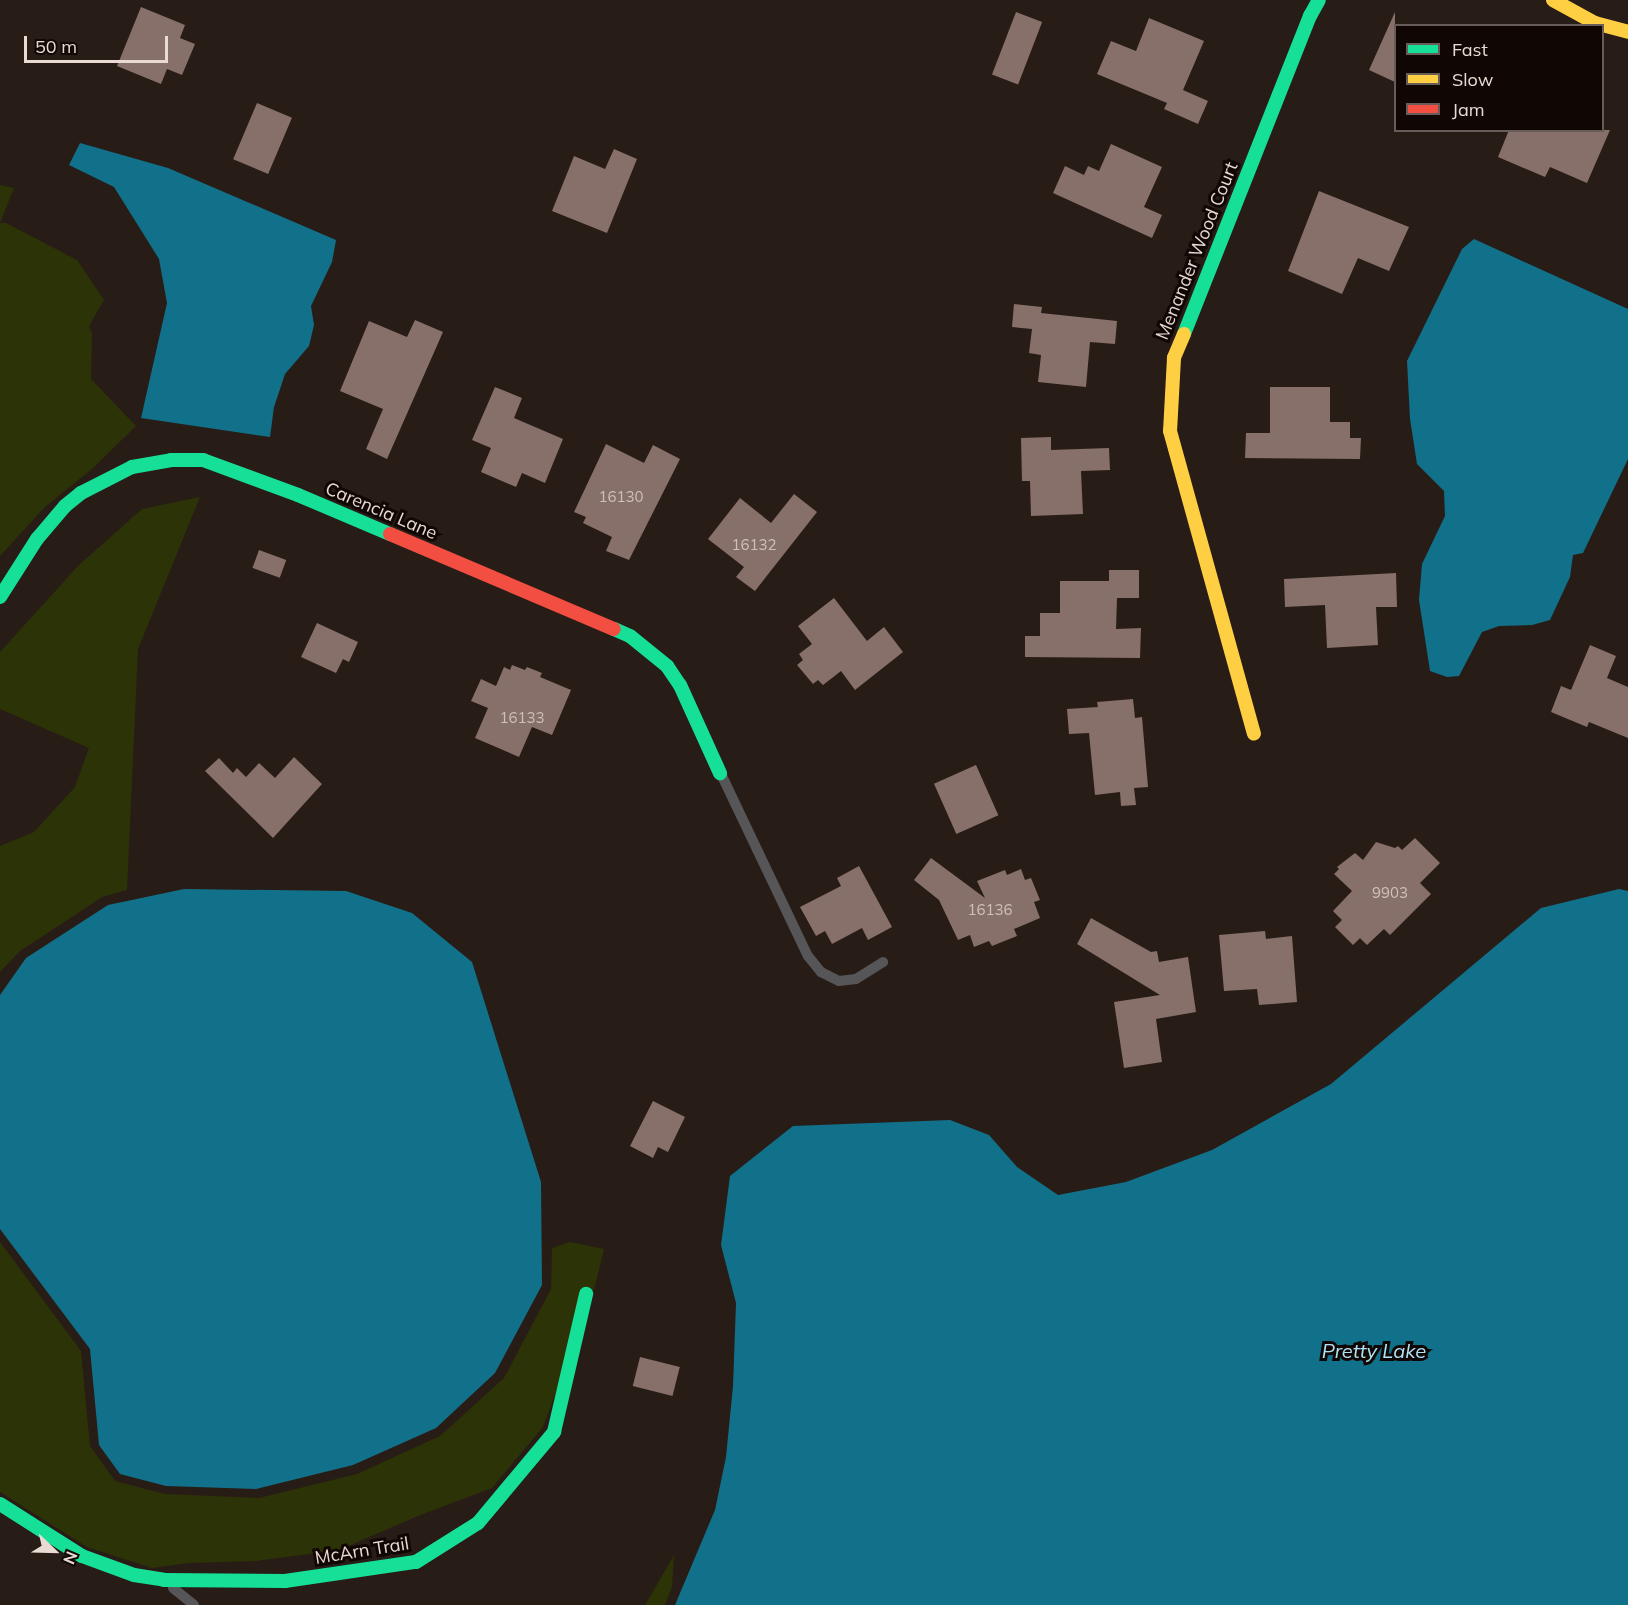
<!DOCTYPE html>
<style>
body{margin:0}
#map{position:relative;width:1628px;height:1605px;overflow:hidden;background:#281c16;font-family:Mulish,sans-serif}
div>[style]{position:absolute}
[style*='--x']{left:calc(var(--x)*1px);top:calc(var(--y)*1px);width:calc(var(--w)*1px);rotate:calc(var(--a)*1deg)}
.green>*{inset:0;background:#2c3307}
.water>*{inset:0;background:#11718a}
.building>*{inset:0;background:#876f6a;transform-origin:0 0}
.lane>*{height:10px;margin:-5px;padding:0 5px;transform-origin:5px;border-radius:5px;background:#565557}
.fast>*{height:14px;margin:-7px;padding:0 7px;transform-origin:7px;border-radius:7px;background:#16e098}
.slow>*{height:14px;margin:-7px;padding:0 7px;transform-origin:7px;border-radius:7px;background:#ffcf43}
.jam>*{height:14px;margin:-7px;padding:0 7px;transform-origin:7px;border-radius:7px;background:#f24e42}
span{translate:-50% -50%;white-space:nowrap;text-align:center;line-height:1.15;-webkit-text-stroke:6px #100704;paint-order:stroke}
.number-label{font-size:15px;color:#d0c0b9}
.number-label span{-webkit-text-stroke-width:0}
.street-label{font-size:18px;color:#e9dbd3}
.water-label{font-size:20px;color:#aee3f6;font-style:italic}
.legend{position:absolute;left:1394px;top:24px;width:210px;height:108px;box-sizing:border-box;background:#100704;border:2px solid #675c57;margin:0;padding:8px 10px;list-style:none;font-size:18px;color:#e9dbd3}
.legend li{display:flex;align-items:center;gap:12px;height:30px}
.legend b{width:30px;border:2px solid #675c57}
.north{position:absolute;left:24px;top:1521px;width:60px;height:60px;-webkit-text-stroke:4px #100704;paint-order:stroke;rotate:113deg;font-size:16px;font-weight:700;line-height:24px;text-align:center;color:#e9dbd3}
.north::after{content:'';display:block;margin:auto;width:21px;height:27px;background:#e9dbd3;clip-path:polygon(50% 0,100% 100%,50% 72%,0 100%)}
.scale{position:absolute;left:24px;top:36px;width:144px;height:27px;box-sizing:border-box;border:3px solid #e9dbd3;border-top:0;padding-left:8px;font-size:18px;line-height:21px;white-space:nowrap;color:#e9dbd3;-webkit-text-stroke:4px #100704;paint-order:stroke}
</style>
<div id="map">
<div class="green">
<i style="clip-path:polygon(0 185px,14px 188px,0 223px,6px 223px,77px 260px,104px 300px,89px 326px,92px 334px,91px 379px,136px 426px,92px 469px,45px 507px,0 556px)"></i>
<i style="clip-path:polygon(200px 497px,138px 649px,127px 890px,102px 897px,75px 915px,20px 951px,0 972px,0 846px,34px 832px,75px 787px,89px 748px,0 709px,0 652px,78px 566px,142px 509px)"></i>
<i style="clip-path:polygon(0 1242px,81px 1351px,90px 1446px,115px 1481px,165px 1494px,259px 1498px,357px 1474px,440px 1436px,504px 1378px,551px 1289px,552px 1248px,570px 1242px,604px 1249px,595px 1286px,543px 1427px,492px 1488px,418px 1516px,339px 1550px,256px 1561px,189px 1563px,152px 1568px,87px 1547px,0 1492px)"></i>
<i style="clip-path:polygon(674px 1555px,672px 1587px,665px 1605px,645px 1605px)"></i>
</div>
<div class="water">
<i style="clip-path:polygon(80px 143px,168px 168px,336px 240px,332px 262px,311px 306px,314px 325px,309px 346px,285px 374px,274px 407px,270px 437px,141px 418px,167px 303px,159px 259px,114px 187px,69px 165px)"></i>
<i style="clip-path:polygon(1474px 239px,1628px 309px,1628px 459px,1583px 553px,1573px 555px,1570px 577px,1550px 620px,1532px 625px,1499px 626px,1482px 632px,1459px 676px,1447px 677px,1430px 671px,1419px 600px,1422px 564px,1445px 516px,1444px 491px,1417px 464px,1410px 419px,1407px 361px,1462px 249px)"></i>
<i style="clip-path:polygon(184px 889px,346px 891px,412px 913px,472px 962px,541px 1182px,542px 1285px,495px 1373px,436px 1428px,353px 1465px,256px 1489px,166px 1486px,120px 1474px,99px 1445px,90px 1349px,0 1229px,0 995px,26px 958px,108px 905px)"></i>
<i style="clip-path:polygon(1619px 889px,1628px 891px,1628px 1605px,675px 1605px,715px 1510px,726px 1457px,733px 1386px,736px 1303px,721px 1245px,730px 1176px,793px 1126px,950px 1120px,989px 1135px,1017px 1167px,1058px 1195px,1126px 1182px,1212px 1150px,1331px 1084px,1541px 908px)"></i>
</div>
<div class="building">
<i style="clip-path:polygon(141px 7px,185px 25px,180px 38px,195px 44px,182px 75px,167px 69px,161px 84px,117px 66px)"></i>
<i style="left:1016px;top:12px;width:28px;height:67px;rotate:21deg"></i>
<i style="clip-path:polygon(1395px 12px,1395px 82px,1369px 70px)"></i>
<i style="clip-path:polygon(1149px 18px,1204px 41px,1183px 90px,1208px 101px,1198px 124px,1164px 109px,1167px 103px,1097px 74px,1111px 41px,1136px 51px)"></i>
<i style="left:257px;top:103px;width:38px;height:61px;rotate:23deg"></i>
<i style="clip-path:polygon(1509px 130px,1610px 130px,1587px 183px,1550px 167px,1545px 177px,1498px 157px)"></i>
<i style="clip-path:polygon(1111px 144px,1162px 167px,1144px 207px,1162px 215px,1152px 238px,1053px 193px,1065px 166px,1084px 175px,1088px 166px,1099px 171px)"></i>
<i style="clip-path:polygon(614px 149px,637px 159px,607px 233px,552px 211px,574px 156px,605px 169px)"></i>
<i style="clip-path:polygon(1319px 191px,1409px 227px,1389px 271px,1358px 258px,1342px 294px,1288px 271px)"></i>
<i style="clip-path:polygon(1014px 304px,1042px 307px,1041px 313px,1117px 321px,1115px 344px,1090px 342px,1086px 387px,1038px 382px,1041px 355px,1029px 353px,1032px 329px,1012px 327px)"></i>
<i style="clip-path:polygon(415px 320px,443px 332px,387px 459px,366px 449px,383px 409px,340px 391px,369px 321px,407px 337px)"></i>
<i style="clip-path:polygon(495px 387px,522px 398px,514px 418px,563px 439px,545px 483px,522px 473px,516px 487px,481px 472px,491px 448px,472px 440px)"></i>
<i style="clip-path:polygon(1270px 387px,1330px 387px,1330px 422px,1350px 422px,1350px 438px,1361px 438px,1360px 459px,1245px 458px,1246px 433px,1270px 433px)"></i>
<i style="clip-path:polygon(1051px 437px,1051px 450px,1109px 448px,1110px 470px,1081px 471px,1083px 514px,1031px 516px,1030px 481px,1022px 481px,1021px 438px)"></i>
<i style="clip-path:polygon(606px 444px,644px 463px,653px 445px,680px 459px,629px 560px,606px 551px,612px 537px,583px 523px,586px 517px,574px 512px)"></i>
<i style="clip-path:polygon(794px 494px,817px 512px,755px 591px,736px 577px,744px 567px,708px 539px,740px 498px,771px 523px)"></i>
<i style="left:259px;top:550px;width:29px;height:19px;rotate:20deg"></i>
<i style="clip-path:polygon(1109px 570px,1139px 570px,1139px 598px,1117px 598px,1116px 629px,1141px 628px,1140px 658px,1025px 657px,1025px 636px,1040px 636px,1040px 613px,1060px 613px,1060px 581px,1109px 581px)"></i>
<i style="clip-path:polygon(1396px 573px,1397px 607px,1376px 607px,1378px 645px,1327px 648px,1325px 605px,1285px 607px,1284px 579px)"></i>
<i style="clip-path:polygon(834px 598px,867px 641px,884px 627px,903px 652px,855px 690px,841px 671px,823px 685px,818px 680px,813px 684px,797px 665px,803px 660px,799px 654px,812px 644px,798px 626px)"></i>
<i style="clip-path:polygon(317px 623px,358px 642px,349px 662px,343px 659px,336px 673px,301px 657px)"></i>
<i style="clip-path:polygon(1590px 645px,1616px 656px,1607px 678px,1628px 687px,1628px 738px,1589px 722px,1587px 727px,1551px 712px,1561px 686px,1571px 690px)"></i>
<i style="clip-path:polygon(512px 665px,525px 670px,527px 667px,542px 673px,540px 677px,571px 690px,552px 735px,532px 727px,519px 757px,475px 738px,488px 708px,471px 701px,481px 679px,496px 686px,504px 667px,510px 670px)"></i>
<i style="clip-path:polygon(1133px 699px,1135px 718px,1142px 717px,1148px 787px,1134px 788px,1136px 805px,1121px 806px,1120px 792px,1095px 795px,1089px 733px,1069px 734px,1067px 709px,1098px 707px,1097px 702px)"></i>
<i style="clip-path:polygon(294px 757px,322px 784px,273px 838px,205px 771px,219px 758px,233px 773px,237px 768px,246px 777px,259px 763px,275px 778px)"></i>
<i style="left:976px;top:765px;width:55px;height:46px;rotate:66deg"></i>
<i style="clip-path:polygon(1415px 838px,1440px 863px,1420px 883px,1431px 894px,1390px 935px,1384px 929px,1367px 945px,1360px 938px,1353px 945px,1335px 927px,1342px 920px,1333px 911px,1352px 891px,1334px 874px,1339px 869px,1337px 867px,1355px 853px,1363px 860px,1376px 842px,1395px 848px,1398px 846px,1402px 850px)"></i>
<i style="clip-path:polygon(931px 858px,985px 898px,977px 881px,1005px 870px,1007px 875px,1021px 869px,1025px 880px,1031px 878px,1040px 900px,1034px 902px,1040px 918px,1014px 929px,1017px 936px,992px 946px,989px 941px,974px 947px,970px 935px,958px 940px,939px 900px,914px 880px)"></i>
<i style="clip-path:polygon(859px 866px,892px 927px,868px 940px,862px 928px,832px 944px,825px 931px,816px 936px,800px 907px,841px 886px,837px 878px)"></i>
<i style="clip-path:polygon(1091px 918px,1151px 952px,1157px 951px,1159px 962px,1188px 957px,1196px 1012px,1156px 1019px,1162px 1062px,1124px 1068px,1114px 1002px,1160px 995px,1077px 944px)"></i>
<i style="clip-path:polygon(1265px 931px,1266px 939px,1292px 936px,1297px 1002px,1259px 1005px,1257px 989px,1224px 991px,1219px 935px)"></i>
<i style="clip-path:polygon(653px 1101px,685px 1117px,668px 1152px,658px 1147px,653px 1158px,630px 1146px)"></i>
<i style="left:640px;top:1357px;width:41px;height:30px;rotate:14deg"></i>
</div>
<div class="lane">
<i style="--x:722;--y:776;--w:199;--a:64.5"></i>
<i style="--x:808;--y:956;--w:21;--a:51"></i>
<i style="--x:821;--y:972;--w:20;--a:27"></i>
<i style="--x:839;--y:981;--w:17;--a:-7"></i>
<i style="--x:856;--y:979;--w:32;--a:-32"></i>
<i style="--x:173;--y:1588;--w:27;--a:39"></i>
</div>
<div class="fast">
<i style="--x:1184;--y:334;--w:342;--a:-68.4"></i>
<i style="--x:1310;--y:16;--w:18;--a:-61"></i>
<i style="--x:0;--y:597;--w:69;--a:-57.5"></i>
<i style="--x:37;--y:539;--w:43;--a:-49.7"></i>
<i style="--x:65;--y:506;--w:21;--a:-39"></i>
<i style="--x:81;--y:493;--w:57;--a:-27"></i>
<i style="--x:132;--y:467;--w:40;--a:-10"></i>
<i style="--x:171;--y:460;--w:32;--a:0"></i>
<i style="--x:203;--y:460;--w:101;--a:20.2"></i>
<i style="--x:298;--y:495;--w:100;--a:23"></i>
<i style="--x:614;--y:629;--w:17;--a:24"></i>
<i style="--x:630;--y:636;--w:48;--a:39"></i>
<i style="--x:667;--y:666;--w:23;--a:56"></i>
<i style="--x:680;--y:685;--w:97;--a:65.6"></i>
<i style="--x:0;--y:1504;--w:97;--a:32.4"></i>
<i style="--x:82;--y:1556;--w:55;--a:20.1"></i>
<i style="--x:134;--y:1575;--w:30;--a:9"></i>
<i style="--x:164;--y:1580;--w:121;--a:0.5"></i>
<i style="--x:285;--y:1581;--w:132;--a:-8.3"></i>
<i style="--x:416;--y:1562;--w:73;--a:-32.2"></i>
<i style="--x:478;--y:1523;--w:119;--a:-50.1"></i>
<i style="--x:554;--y:1432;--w:142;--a:-76.9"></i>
</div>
<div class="slow">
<i style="--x:1553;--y:0;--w:48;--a:28.7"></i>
<i style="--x:1595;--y:23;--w:34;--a:15"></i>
<i style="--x:1184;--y:334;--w:26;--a:113"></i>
<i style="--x:1174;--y:358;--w:73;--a:93.1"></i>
<i style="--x:1170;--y:431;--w:314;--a:74.5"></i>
</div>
<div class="jam">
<i style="--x:390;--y:534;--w:243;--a:23"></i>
</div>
<div class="number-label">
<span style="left:621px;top:497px">16130</span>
<span style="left:754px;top:545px">16132</span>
<span style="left:522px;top:718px">16133</span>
<span style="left:1390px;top:893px">9903</span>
<span style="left:990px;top:910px">16136</span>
</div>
<div class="street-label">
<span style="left:1197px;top:251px;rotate:-68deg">Menander Wood Court</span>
<span style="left:381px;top:511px;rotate:23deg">Carencia Lane</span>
<span style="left:362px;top:1551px;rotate:-9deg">McArn Trail</span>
</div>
<div class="water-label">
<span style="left:1374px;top:1350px">Pretty Lake</span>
</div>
<ul class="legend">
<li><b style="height:8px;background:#16e098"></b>Fast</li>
<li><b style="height:8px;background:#ffcf43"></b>Slow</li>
<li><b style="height:8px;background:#f24e42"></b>Jam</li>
</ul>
<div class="north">N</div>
<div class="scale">50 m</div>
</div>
